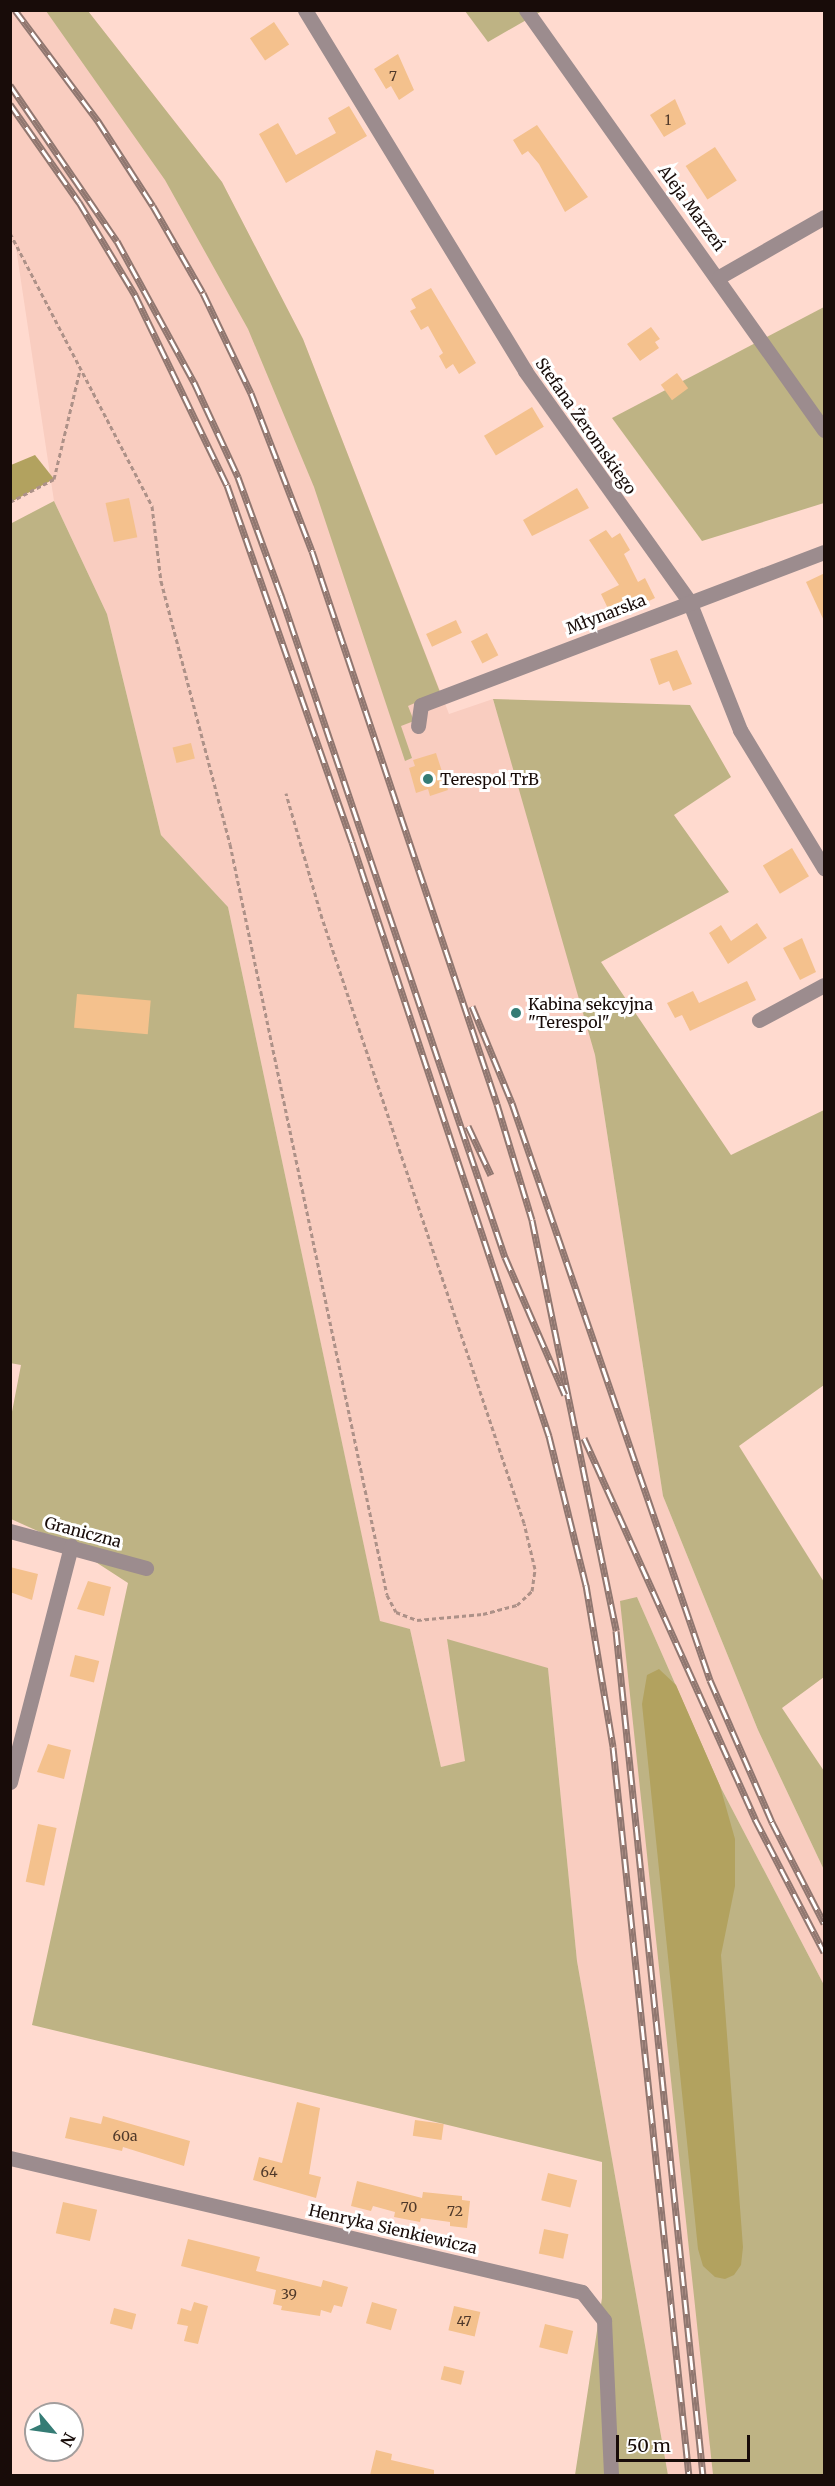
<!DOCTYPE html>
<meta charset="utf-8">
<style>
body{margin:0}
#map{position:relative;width:835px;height:2486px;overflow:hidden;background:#ffdacf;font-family:Merriweather,serif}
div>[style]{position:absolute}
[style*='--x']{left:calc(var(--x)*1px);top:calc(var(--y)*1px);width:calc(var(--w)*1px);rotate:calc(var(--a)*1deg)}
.built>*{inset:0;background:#f9cdc0}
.green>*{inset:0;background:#beb384}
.forest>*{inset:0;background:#b2a25f}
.building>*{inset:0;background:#f4c18d;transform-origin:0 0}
.path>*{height:3px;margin-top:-1.5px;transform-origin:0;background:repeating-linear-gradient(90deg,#ad9188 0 4.5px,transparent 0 7.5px)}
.minor>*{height:15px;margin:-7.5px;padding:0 7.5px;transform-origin:7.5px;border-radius:7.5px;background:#9c8c8e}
.rail>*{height:7px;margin-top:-3.5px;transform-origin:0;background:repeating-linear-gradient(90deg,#fff 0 14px,#907770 0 28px);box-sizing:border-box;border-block:2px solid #907770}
.dots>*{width:16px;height:16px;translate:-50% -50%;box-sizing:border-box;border:3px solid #fff;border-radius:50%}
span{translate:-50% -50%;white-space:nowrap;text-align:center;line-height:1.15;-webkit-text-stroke:6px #fff;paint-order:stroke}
.number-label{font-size:14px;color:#4f392a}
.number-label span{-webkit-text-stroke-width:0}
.street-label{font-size:16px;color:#180c09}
.poi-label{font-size:16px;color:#180c09}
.left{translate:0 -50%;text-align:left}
.frame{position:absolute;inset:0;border:12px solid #180c09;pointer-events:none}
.north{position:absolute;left:24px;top:2402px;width:60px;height:60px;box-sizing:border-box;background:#fff;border:2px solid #a39e9d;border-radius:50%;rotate:119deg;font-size:16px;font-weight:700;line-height:24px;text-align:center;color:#180c09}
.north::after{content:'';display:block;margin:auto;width:21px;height:27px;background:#357c75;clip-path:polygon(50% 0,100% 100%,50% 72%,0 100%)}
.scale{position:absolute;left:616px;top:2435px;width:134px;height:27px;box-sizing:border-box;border:3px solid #180c09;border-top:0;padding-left:8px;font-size:18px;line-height:21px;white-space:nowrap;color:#180c09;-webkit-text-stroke:4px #fff;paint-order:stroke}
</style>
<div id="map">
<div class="built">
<i style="clip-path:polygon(10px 11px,88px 11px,222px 182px,303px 339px,449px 714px,493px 699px,574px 970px,595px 1055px,663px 1496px,758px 1730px,824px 1870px,824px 1985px,720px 1786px,637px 1597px,713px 2475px,668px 2475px,577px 1961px,548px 1668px,465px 1761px,441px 1767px,410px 1629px,380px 1622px,228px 907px,161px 835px,107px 614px,54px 501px,16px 248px,11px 241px)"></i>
</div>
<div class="green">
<i style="clip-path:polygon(46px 11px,88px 11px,222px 182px,303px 339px,440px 692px,408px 706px,414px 721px,401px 726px,412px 758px,405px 761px,314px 487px,248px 329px,165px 180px)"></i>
<i style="clip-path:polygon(465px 11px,542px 11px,488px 42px)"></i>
<i style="clip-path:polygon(824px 307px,824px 503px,702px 541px,612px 418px)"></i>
<i style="clip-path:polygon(54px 501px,107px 614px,161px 835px,228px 907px,380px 1621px,410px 1629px,441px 1767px,465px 1761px,447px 1639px,548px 1668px,577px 1961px,668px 2475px,575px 2475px,602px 2298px,602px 2162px,32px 2025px,128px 1583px,71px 1546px,11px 1519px,11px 1417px,21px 1365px,10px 1363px,10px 524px)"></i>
<i style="clip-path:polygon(493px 699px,690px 705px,731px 777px,674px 815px,729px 892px,601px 962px,731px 1155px,824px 1110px,824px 1385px,739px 1446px,824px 1582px,824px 1677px,782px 1708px,824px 1771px,824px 1870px,758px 1730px,663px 1496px,595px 1055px)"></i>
<i style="clip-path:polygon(637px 1597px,720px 1786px,824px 1985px,824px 2475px,713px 2475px,620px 1601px)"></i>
</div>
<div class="forest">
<i style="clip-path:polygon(35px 455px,54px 479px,11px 502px,11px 465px)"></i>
<i style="clip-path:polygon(659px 1669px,676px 1685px,720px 1786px,735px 1839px,735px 1886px,721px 1955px,743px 2247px,741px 2265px,734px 2275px,725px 2279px,715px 2277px,703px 2266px,698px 2249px,642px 1704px,647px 1675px)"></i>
</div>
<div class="building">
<i style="left:274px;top:22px;width:27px;height:29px;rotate:56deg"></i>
<i style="clip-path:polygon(398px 54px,414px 90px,399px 100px,391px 86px,386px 89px,374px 69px)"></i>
<i style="clip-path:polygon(675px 99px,686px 124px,664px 137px,650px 115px)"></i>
<i style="clip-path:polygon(349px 106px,367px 136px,286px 183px,259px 134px,278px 123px,296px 155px,336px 133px,328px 118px)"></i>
<i style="clip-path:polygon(537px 125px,588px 197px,565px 212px,539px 164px,528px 151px,522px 155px,513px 140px)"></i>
<i style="left:715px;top:147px;width:40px;height:35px;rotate:57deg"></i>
<i style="clip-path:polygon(431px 288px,476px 363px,459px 374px,453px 364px,446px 369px,439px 356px,443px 353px,428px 326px,421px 330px,410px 311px,416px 308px,411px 299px)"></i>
<i style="clip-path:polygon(651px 327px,660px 339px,655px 342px,659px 348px,640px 361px,627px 344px)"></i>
<i style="left:677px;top:373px;width:19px;height:20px;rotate:54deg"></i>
<i style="left:532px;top:407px;width:23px;height:56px;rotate:59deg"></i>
<i style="clip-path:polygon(577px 488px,589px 508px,532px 536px,523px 520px)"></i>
<i style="left:129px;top:498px;width:40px;height:24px;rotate:78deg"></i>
<i style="clip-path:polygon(606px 530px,612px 538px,620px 533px,630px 550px,624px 554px,638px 582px,645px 578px,655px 598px,613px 619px,601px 594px,619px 585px,589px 540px)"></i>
<i style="clip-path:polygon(825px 573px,825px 623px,806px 582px)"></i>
<i style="left:456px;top:620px;width:14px;height:33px;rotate:65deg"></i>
<i style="left:487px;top:633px;width:25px;height:18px;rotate:63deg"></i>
<i style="clip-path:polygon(677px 650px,692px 684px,673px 691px,669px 681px,659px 685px,650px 659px)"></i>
<i style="left:191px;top:743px;width:16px;height:19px;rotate:76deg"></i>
<i style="clip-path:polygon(436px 753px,448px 790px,430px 796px,428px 789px,416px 793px,409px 768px,415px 766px,413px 760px)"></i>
<i style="left:792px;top:848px;width:33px;height:34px;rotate:59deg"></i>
<i style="clip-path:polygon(757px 923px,767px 938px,728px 964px,709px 933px,721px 925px,731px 941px)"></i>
<i style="clip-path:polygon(802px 938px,816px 972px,800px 980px,783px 948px)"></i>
<i style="clip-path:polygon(747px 981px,756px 1000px,690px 1031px,682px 1015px,675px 1018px,667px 1003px,693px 991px,699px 1003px)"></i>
<i style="left:77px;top:994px;width:74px;height:34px;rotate:5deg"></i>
<i style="clip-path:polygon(10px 1567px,38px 1574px,32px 1600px,10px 1592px)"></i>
<i style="clip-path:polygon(88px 1581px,111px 1587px,104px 1616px,77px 1609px)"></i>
<i style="left:75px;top:1655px;width:25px;height:22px;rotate:14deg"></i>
<i style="clip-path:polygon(48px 1744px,71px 1750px,64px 1779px,37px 1772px)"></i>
<i style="left:38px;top:1824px;width:19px;height:59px;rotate:12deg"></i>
<i style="clip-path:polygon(297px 2102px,320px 2108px,309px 2174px,321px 2177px,316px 2198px,253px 2180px,259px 2157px,282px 2163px)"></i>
<i style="clip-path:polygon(103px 2116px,190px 2141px,184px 2166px,123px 2147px,122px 2151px,65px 2138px,70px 2117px,101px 2124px)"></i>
<i style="left:415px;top:2120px;width:29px;height:16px;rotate:8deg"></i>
<i style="left:548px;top:2173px;width:30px;height:28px;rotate:14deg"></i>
<i style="clip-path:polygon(357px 2181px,422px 2198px,423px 2192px,462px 2196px,462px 2200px,470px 2201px,467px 2228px,450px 2226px,450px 2222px,421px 2218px,420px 2222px,394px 2217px,395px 2212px,373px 2206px,371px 2211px,351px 2206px)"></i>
<i style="left:63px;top:2202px;width:35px;height:32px;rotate:13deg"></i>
<i style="left:544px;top:2229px;width:25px;height:25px;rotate:12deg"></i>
<i style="clip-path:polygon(188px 2239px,260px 2257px,256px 2271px,321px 2287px,323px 2280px,348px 2287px,342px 2307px,334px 2305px,331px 2313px,321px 2310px,320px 2316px,281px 2310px,282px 2306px,273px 2304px,276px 2290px,181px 2266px)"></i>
<i style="clip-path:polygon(194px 2302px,208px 2306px,198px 2344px,184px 2341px,188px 2326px,177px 2324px,181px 2308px,191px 2311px)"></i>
<i style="left:372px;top:2302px;width:26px;height:22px;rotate:16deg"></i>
<i style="left:454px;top:2306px;width:27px;height:25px;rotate:13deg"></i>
<i style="left:114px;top:2308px;width:23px;height:16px;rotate:15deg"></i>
<i style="left:545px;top:2324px;width:29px;height:24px;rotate:14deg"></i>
<i style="left:444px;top:2366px;width:21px;height:14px;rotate:14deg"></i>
<i style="clip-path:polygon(376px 2450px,392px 2454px,391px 2460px,434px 2470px,434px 2475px,370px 2475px)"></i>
</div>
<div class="path">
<i style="--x:10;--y:233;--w:308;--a:62.5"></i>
<i style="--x:152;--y:506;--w:76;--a:83.2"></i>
<i style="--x:161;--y:581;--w:272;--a:75.3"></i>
<i style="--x:230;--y:844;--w:767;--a:78.19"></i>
<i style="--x:387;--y:1595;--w:19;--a:62"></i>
<i style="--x:396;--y:1612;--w:22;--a:21"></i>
<i style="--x:417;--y:1620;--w:66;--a:-5.2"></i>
<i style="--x:483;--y:1614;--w:35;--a:-15"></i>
<i style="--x:517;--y:1605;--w:21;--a:-43"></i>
<i style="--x:532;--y:1591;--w:22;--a:-82"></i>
<i style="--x:535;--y:1569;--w:47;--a:-103.4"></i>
<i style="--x:524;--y:1523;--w:638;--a:-108.46"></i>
<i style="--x:322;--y:918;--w:130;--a:-106.1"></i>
<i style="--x:10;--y:502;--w:50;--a:-27.6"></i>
<i style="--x:54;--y:479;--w:112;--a:-76.6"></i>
</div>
<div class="minor">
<i style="--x:305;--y:10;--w:423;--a:58.6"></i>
<i style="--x:525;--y:371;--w:282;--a:54.5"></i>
<i style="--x:689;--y:601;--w:139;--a:68.4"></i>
<i style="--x:740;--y:730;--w:162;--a:58.7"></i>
<i style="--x:526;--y:10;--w:515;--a:54.64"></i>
<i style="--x:719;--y:277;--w:121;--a:-29.7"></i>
<i style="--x:418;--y:726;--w:21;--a:-82"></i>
<i style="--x:421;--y:705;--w:431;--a:-20.8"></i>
<i style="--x:759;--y:1020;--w:74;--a:-28.3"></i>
<i style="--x:10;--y:1531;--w:141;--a:15.2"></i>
<i style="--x:10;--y:1782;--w:244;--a:-75.5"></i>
<i style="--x:10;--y:2158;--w:587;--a:13.18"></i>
<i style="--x:582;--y:2292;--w:36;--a:52"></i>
<i style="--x:604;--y:2320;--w:156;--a:87.4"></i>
</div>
<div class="rail">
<i style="--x:15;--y:10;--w:139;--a:53.2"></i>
<i style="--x:98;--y:121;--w:101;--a:57.1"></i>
<i style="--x:153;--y:206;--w:100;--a:60.1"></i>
<i style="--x:203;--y:293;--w:111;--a:64.4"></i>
<i style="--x:251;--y:393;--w:169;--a:68.9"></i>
<i style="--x:312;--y:551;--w:583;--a:71.5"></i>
<i style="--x:497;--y:1104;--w:121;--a:73.2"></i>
<i style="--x:532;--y:1220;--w:419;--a:78.4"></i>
<i style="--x:616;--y:1631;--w:849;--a:84.12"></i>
<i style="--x:10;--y:85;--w:189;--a:55.6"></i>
<i style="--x:117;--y:241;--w:161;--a:61.4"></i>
<i style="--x:194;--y:382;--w:105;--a:65.1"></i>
<i style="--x:238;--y:477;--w:126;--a:70"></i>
<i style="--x:281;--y:595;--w:699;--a:71.31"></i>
<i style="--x:505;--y:1257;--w:150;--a:66.5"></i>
<i style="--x:10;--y:104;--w:120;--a:54.9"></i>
<i style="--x:79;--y:202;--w:109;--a:58.9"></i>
<i style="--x:135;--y:295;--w:211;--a:64.2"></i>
<i style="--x:227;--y:485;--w:378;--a:70.7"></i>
<i style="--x:352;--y:842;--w:626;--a:71.65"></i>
<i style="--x:549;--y:1436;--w:154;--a:76.1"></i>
<i style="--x:586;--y:1585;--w:164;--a:80.5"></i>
<i style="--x:613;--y:1747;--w:733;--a:84.05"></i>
<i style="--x:472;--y:1006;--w:105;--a:67.6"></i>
<i style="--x:512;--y:1103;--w:610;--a:71.06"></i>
<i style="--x:710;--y:1680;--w:155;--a:66.4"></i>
<i style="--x:772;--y:1822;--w:114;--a:62.8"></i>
<i style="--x:468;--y:1126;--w:54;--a:64.9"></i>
<i style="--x:584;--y:1438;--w:418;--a:65.8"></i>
<i style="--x:755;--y:1819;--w:150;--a:62.6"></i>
</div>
<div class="dots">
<i style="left:428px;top:779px;background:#357c75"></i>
<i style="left:516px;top:1013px;background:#357c75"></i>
</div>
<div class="number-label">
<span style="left:393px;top:76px">7</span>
<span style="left:668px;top:120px">1</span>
<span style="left:125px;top:2136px">60a</span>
<span style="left:269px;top:2172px">64</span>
<span style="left:409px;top:2207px">70</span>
<span style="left:455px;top:2211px">72</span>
<span style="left:289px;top:2294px">39</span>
<span style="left:464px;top:2321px">47</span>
</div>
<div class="street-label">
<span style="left:692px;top:208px;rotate:54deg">Aleja Marzeń</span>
<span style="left:586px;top:426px;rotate:55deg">Stefana Żeromskiego</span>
<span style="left:606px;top:614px;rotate:-21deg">Młynarska</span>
<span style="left:83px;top:1532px;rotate:15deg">Graniczna</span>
<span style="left:393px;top:2229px;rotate:13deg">Henryka Sienkiewicza</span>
</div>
<div class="poi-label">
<span class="left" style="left:440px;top:779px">Terespol TrB</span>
<span class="left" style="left:528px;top:1013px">Kabina sekcyjna<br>"Terespol"</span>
</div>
<div class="frame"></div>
<div class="north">N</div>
<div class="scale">50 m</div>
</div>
